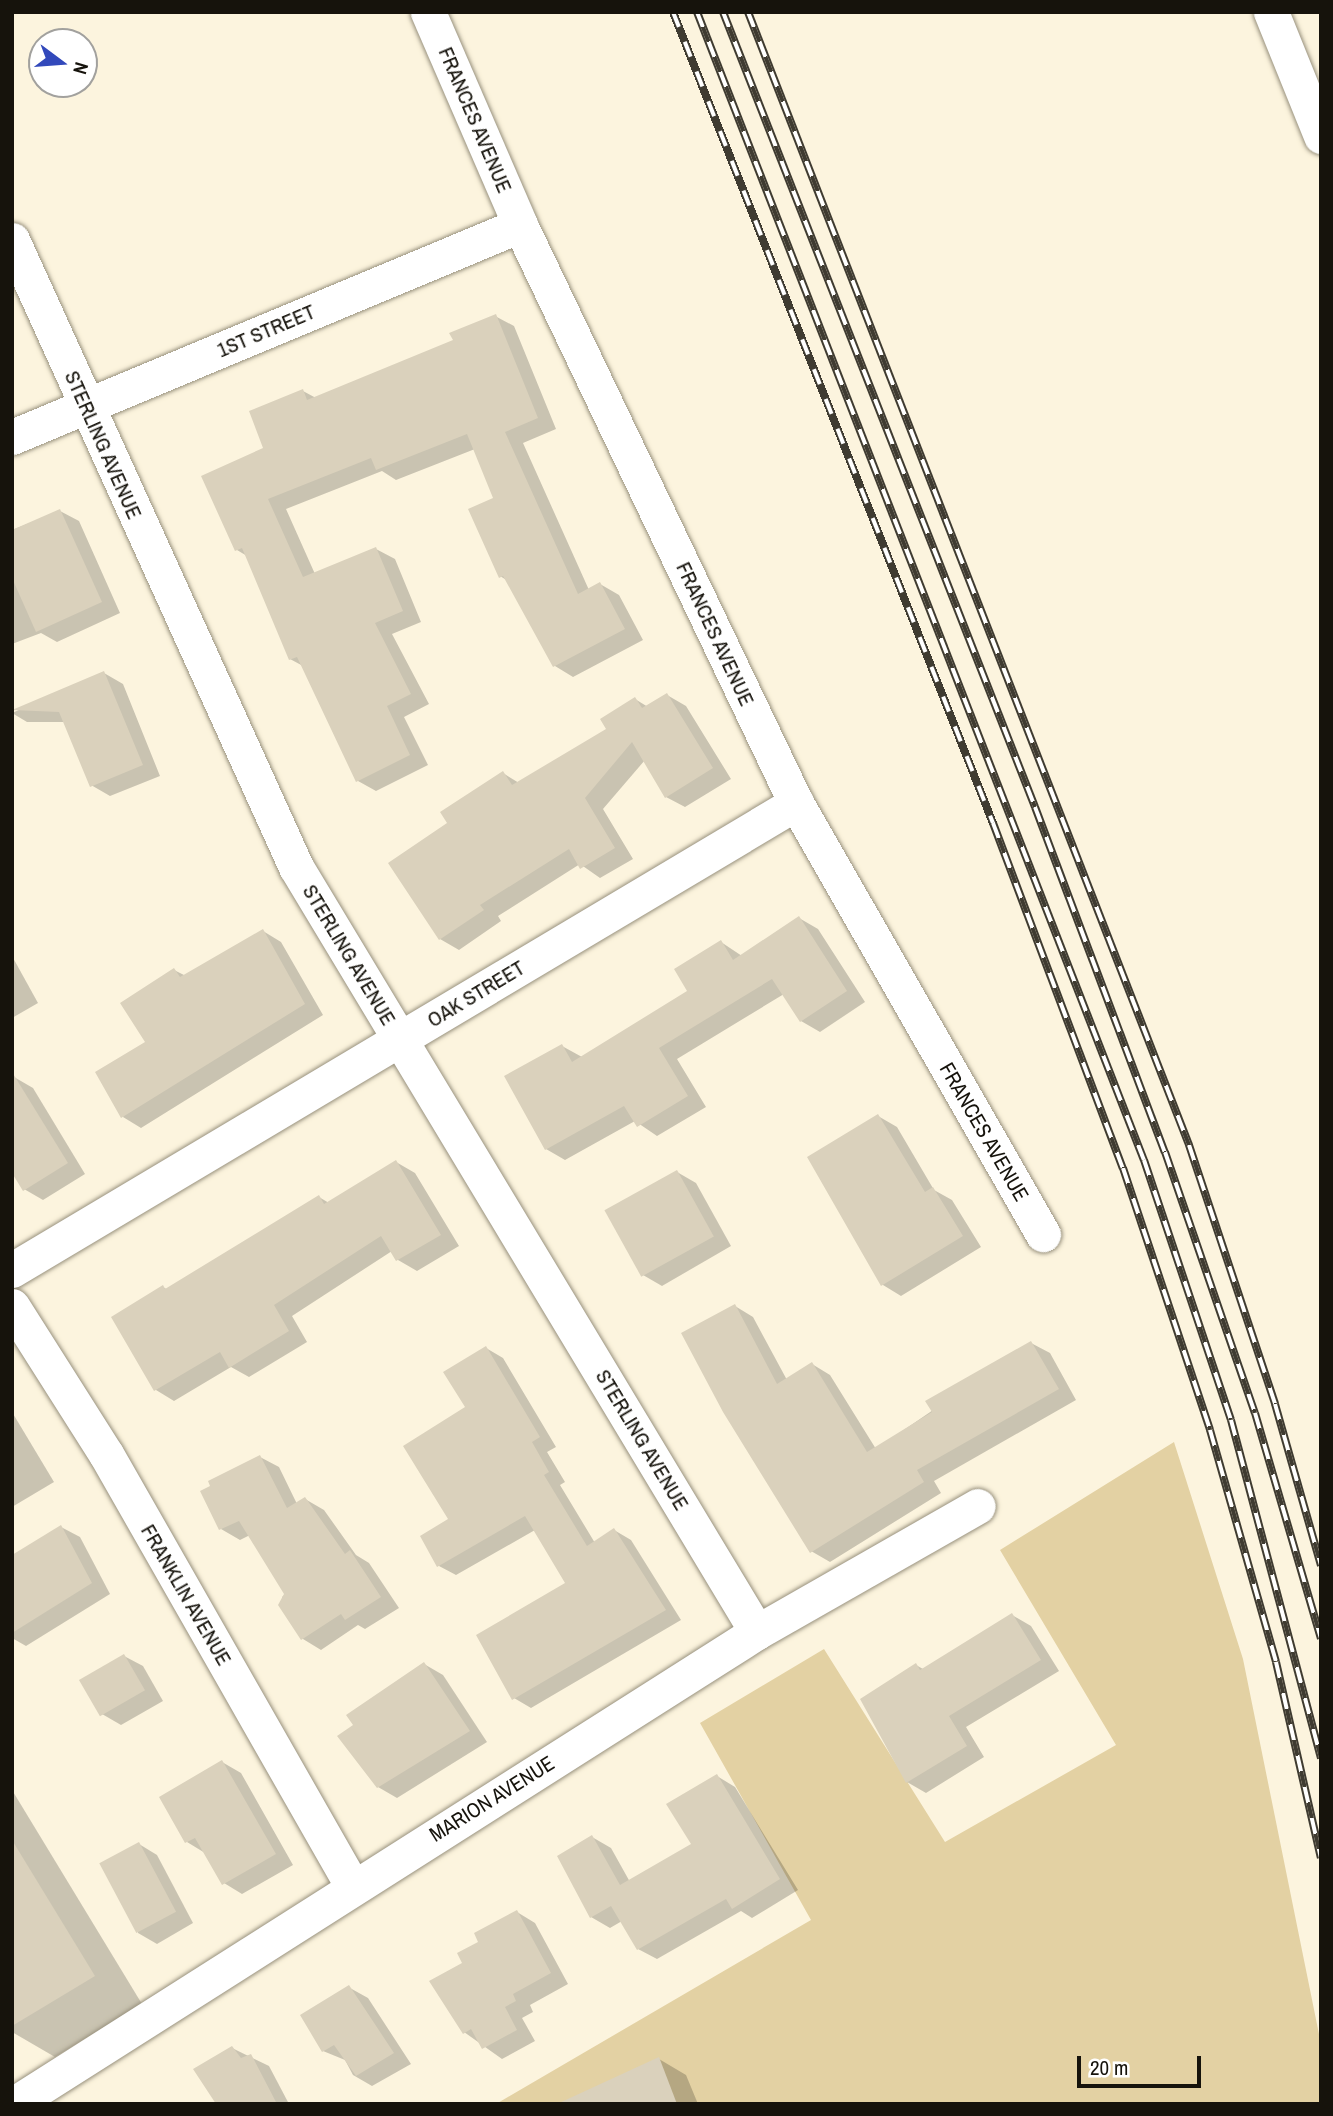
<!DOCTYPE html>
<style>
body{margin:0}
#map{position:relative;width:1333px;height:2116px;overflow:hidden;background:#fcf4de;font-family:"Archivo Narrow",sans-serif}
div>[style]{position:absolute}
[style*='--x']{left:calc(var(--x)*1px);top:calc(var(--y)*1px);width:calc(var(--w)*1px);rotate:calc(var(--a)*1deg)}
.green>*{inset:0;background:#e3d1a3}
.shadow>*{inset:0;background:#0003}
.building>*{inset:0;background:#dad1bc;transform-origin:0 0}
.roads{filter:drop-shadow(0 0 2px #98917d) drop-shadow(0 0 2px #98917d)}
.minor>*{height:35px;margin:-17.5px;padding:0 17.5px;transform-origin:17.5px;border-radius:17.5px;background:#fff}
.rail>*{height:8px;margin-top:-4px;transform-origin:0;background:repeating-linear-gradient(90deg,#fff 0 16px,#3f3b31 0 32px);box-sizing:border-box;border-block:2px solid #3f3b31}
span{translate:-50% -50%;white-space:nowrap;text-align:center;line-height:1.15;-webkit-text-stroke:5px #fff;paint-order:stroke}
.street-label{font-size:21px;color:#16130c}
.frame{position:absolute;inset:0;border:14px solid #16130c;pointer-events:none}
.north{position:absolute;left:28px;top:28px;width:70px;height:70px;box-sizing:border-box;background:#fff;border:2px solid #a2a19e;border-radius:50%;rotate:106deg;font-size:19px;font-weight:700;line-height:28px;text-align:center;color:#16130c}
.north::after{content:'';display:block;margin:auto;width:24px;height:32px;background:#3249bb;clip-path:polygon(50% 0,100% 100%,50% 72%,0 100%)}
.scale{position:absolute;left:1077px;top:2056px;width:124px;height:32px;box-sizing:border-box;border:4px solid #16130c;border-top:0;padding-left:9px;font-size:21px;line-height:24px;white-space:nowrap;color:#16130c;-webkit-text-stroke:5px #fff;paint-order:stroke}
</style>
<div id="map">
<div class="green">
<i style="clip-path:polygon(1174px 1442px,1243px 1659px,1321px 2044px,1321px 2104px,496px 2104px,811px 1920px,700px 1723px,824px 1649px,945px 1842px,1116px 1745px,1000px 1550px)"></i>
</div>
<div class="shadow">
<i style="clip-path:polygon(495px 316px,514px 326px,556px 429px,523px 443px,589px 590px,600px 584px,619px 595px,643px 640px,573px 677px,555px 666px,508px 581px,500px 576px,496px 499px,475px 449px,396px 480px,382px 471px,286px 509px,315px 574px,376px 549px,395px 559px,421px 622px,392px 634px,429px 704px,404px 717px,428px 765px,376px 791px,358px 781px,303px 666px,290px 659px,247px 556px,237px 550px,265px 449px,303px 391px,316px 398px,455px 341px)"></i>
<i style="clip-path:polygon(60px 511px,79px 521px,120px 613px,57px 642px,41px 633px,12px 644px,12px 530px)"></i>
<i style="clip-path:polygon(104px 673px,123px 684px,160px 776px,110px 796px,91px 785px,65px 722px,27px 722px,12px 713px)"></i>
<i style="clip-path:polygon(667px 695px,686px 706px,731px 779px,685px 807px,666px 797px,645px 760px,603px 809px,633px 859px,600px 878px,580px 864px,498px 916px,501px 921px,459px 950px,440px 939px,450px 824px,503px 773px,519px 783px,609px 730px,635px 699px,648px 707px)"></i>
<i style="clip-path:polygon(799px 918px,818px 929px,865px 1002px,820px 1032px,801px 1021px,784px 994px,677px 1059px,706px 1107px,657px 1136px,635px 1121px,565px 1160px,546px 1149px,562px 1046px,582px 1057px,690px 991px,721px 942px,742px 956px)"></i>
<i style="clip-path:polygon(263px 931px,281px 942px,323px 1015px,141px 1128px,123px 1117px,174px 970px,186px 976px)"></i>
<i style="clip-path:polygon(12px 956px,38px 1003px,12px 1018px)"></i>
<i style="clip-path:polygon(14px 1077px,33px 1088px,85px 1174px,43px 1200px,24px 1189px)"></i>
<i style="clip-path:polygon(878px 1116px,897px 1127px,934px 1190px,952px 1200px,981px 1247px,901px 1296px,883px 1285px)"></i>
<i style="clip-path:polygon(396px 1162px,415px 1173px,459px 1246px,417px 1271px,398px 1260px,392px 1251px,292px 1316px,307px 1342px,249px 1377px,231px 1367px,174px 1401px,156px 1390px,163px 1287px,168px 1290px,319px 1197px,329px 1203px)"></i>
<i style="clip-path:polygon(677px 1172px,696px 1183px,731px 1246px,662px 1286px,643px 1275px)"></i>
<i style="clip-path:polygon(735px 1306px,753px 1317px,787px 1380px,812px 1364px,830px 1375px,876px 1449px,1031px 1343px,1050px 1353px,1076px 1400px,934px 1481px,941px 1493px,830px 1562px,811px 1551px)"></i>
<i style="clip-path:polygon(486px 1348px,503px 1358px,556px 1447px,547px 1452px,565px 1482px,560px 1485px,595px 1543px,614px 1530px,631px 1540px,681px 1620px,531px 1708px,514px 1698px,567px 1584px,535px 1530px,456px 1575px,439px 1566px,451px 1520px,467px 1408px)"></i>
<i style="clip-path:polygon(12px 1412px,54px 1482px,12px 1507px)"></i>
<i style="clip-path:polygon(260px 1457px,279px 1467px,297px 1504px,305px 1499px,324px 1510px,356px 1555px,369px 1563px,399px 1608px,365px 1629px,358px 1625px,321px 1650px,303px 1639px,282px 1597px,286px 1594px,250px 1535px,240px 1540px,221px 1529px)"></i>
<i style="clip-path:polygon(61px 1527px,80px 1537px,110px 1594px,26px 1646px,12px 1638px,12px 1557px)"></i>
<i style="clip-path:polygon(1012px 1615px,1031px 1626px,1059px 1671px,966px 1727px,984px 1757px,926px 1793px,907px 1782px,916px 1665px,923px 1669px)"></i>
<i style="clip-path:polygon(124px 1656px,143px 1666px,163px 1701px,121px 1725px,102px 1714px)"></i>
<i style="clip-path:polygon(424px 1664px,443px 1675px,487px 1742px,397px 1798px,378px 1787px)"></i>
<i style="clip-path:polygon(222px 1762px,241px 1773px,293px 1865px,242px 1894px,224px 1883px,205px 1853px,187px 1842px)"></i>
<i style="clip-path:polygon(717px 1776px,735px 1787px,798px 1890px,752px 1918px,741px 1911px,657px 1959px,638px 1949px,622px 1921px,610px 1928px,591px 1917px,592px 1837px,611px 1848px,630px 1882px,693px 1845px)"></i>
<i style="clip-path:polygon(12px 1790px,142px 2004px,55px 2057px,12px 2032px)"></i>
<i style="clip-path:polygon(139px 1844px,157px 1855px,193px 1923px,157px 1944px,138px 1933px)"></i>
<i style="clip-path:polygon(517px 1912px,535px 1923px,568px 1984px,530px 2005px,533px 2012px,522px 2018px,535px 2041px,502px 2059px,464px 2032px,464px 1964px,480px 1942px)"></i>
<i style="clip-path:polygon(350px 1988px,368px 1998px,411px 2064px,372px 2086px,353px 2075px,345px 2060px,323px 2051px)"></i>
<i style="clip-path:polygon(232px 2048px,269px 2066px,289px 2104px,218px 2104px)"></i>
<i style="clip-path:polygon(659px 2059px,686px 2075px,698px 2104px,561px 2104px)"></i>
</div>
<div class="building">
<i style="clip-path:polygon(496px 314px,538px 418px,505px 432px,578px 594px,600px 582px,625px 629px,553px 667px,503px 576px,499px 578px,468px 509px,493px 498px,467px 434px,376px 470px,371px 458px,268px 499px,303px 577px,376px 547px,403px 611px,375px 623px,411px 694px,387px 706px,410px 755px,356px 782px,297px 657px,289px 660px,242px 548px,235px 551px,201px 476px,263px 448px,249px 411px,303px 389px,307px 400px,453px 340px,449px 333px)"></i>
<i style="clip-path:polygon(60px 509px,102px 602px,36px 632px,12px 578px,12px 530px)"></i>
<i style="clip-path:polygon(104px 671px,143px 765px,90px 787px,59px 712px,12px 710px)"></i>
<i style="clip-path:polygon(667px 693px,713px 768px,665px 798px,632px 742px,585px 798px,615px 848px,580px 869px,569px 849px,480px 905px,484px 910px,439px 940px,388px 863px,447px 823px,440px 812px,503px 771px,512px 785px,606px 729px,600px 719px,635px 697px,642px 708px)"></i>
<i style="clip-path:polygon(799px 916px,847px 991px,800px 1022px,772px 979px,659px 1048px,688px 1096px,637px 1127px,624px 1106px,545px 1150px,504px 1076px,562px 1044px,572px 1062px,687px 991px,674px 969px,721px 940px,733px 960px)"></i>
<i style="clip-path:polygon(263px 929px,305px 1004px,121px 1118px,95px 1072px,145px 1042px,120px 1003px,174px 968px,180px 977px)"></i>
<i style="clip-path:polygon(12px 1072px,68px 1163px,23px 1191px,12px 1173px)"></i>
<i style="clip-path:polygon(878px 1114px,925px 1192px,933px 1187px,963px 1236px,881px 1286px,807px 1157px)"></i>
<i style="clip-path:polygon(396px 1160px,441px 1235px,396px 1261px,381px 1236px,274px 1305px,289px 1331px,229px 1368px,220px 1352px,154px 1391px,111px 1317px,163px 1285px,165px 1289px,319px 1195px,324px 1204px)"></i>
<i style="left:677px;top:1170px;width:76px;height:83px;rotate:61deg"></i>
<i style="clip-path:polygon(735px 1304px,777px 1384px,812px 1362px,867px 1452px,932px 1412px,925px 1401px,1031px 1341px,1059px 1389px,917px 1470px,924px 1482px,810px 1553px,723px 1412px,681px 1333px)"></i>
<i style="clip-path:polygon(486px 1346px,540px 1437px,532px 1442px,549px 1472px,544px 1475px,587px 1546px,614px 1528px,666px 1610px,512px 1700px,476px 1635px,565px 1583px,525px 1516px,437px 1567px,420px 1536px,448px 1519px,403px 1446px,465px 1407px,443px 1372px)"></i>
<i style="clip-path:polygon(260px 1455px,287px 1508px,305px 1497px,345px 1554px,350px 1550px,381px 1597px,345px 1620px,341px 1614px,301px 1640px,278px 1605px,284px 1594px,239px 1521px,219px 1530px,200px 1491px,210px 1486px,208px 1481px)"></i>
<i style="clip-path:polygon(61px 1525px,92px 1583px,12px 1633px,12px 1555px)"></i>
<i style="clip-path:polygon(1012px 1613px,1041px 1660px,949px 1716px,967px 1746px,906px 1783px,860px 1699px,916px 1663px,920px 1670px)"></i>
<i style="left:124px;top:1654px;width:42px;height:52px;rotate:60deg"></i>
<i style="clip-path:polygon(424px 1662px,470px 1731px,377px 1788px,337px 1736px,353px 1725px,346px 1715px)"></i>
<i style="clip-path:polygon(222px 1760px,276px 1854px,222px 1885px,195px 1838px,185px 1843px,159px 1797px)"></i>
<i style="clip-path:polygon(717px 1774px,780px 1879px,732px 1909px,726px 1899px,637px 1950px,611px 1906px,590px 1918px,557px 1856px,592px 1835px,620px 1885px,691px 1844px,666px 1804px)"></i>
<i style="clip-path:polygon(12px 1840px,95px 1976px,12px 2026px)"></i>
<i style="left:139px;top:1842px;width:79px;height:45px;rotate:62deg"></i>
<i style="clip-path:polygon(517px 1910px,551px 1973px,513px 1994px,516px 2001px,505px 2007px,517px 2030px,482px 2049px,471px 2029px,463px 2034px,429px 1981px,462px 1963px,457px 1953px,478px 1942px,474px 1933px)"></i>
<i style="clip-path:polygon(349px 1985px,394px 2053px,356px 2076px,334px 2045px,322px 2052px,300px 2015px)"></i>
<i style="clip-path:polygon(232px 2046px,241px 2058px,251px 2054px,277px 2104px,216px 2104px,193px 2069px)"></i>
<i style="clip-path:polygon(659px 2057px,677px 2104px,557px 2104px)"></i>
</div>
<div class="roads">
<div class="minor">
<i style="--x:428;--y:12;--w:232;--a:66.6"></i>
<i style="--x:520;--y:225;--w:641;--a:64.48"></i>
<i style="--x:796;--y:803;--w:497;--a:60.2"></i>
<i style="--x:1271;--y:12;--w:134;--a:68"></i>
<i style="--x:12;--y:240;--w:688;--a:65.63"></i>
<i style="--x:296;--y:867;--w:893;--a:58.93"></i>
<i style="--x:12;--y:437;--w:550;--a:-22.65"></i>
<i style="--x:12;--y:1270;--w:913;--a:-30.78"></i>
<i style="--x:12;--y:1306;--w:175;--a:57.6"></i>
<i style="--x:106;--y:1454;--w:498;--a:60.3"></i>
<i style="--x:14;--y:2104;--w:880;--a:-32.43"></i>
<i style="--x:757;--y:1632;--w:254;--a:-29.7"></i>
</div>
</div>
<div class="rail">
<i style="--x:673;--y:12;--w:872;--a:68.47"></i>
<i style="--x:993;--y:823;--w:369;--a:69.4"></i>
<i style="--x:1123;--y:1168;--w:276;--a:71.6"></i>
<i style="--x:1210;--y:1430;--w:241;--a:74.1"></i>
<i style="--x:1276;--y:1662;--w:201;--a:77.1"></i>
<i style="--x:697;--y:12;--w:1232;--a:68.73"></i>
<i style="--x:1144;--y:1160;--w:274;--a:71.5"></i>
<i style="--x:1231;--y:1420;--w:350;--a:75.1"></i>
<i style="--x:723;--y:12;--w:854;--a:68.57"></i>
<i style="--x:1035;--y:807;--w:369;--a:69.4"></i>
<i style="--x:1165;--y:1152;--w:276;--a:71"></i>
<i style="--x:1255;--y:1413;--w:235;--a:73.7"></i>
<i style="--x:748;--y:12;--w:1216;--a:68.73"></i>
<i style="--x:1189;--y:1145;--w:273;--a:71.6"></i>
<i style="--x:1275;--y:1404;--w:168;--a:74.1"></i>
</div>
<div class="street-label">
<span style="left:475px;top:120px;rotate:67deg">FRANCES AVENUE</span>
<span style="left:266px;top:331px;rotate:-23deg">1ST STREET</span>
<span style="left:103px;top:445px;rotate:66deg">STERLING AVENUE</span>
<span style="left:715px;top:634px;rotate:65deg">FRANCES AVENUE</span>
<span style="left:349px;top:955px;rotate:59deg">STERLING AVENUE</span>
<span style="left:476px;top:994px;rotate:-31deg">OAK STREET</span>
<span style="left:984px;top:1132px;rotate:60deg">FRANCES AVENUE</span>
<span style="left:642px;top:1440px;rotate:59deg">STERLING AVENUE</span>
<span style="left:186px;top:1595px;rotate:60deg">FRANKLIN AVENUE</span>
<span style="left:492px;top:1799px;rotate:-32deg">MARION AVENUE</span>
</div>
<div class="frame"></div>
<div class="north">N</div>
<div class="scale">20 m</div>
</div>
